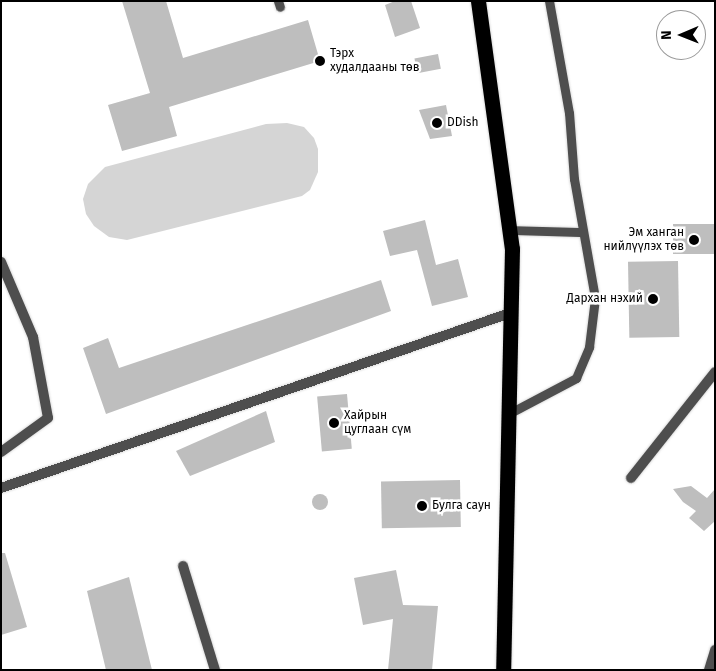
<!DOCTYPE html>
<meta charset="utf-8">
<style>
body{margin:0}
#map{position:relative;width:716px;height:671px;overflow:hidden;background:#fff;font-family:"Fira Sans",sans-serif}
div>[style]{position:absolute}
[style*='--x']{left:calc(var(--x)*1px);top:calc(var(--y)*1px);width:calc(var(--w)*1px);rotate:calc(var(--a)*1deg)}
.green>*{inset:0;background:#d5d5d5}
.building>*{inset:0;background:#bebebe;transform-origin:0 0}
.round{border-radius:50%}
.roads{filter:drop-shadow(0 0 1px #dbdbdb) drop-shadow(0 0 1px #dbdbdb)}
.lane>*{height:9px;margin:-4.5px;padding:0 4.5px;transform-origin:4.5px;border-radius:4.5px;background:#4e4e4e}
.street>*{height:10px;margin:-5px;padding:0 5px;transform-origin:5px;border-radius:5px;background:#4e4e4e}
.highway>*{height:15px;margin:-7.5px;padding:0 7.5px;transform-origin:7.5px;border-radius:7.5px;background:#000}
.dots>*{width:14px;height:14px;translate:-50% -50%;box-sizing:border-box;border:2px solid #fff;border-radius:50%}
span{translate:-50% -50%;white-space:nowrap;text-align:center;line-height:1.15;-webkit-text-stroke:5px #fff;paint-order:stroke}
.poi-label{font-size:12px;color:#000}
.left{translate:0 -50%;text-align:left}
.right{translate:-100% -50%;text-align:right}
.frame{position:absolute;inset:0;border:2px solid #000;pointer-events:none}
.north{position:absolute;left:656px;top:10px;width:50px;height:50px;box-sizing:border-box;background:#fff;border:1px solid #999;border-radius:50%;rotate:269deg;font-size:14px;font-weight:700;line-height:20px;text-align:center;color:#000}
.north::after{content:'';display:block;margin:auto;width:18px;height:22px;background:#000;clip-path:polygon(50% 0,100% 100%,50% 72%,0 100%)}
</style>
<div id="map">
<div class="green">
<i style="clip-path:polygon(287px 123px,304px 127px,314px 138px,318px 149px,318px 172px,310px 190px,302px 196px,127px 240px,109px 237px,94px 226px,86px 214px,83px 199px,88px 184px,105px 167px,266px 124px)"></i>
</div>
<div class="building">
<i style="clip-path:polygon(122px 1px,166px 1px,183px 58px,308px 20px,320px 61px,169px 107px,177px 136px,122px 151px,108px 105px,150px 93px)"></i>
<i style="clip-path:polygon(395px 1px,411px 1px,420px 28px,395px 37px,385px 5px)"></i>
<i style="left:438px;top:54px;width:15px;height:24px;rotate:79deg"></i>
<i style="clip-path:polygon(446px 105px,452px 136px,430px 139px,419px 110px)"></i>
<i style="clip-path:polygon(425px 220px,436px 265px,458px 259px,468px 297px,432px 306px,417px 250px,390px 256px,383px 231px)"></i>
<i style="left:715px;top:224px;width:30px;height:42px;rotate:90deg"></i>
<i style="left:678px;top:261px;width:76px;height:50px;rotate:89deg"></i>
<i style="clip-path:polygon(381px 280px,391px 311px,106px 414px,83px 348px,108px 338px,119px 368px)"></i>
<i style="left:347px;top:394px;width:55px;height:30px;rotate:85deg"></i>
<i style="clip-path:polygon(266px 411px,275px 442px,190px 476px,176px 451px)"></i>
<i style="left:460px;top:480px;width:47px;height:79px;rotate:89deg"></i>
<i style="clip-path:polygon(691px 486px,707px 498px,715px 489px,715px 521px,704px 531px,689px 518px,696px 511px,683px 502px,673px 489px)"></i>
<i class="round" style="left:312px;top:494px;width:16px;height:16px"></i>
<i style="clip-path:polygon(1px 553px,5px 553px,27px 627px,1px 635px)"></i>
<i style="clip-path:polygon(396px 570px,403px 605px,438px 606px,432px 670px,388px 670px,393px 619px,363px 625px,354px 578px)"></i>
<i style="clip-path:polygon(129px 577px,152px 670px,106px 670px,87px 591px)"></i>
</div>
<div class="roads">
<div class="lane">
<i style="--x:278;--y:1;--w:6;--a:72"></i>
<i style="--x:510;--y:230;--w:73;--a:1.6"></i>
<i style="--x:510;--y:413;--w:75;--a:-27.9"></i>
<i style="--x:576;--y:378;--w:34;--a:-67"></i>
<i style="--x:589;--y:347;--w:49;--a:-83"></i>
<i style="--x:595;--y:298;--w:121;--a:-100"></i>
<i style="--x:574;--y:179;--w:66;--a:-94.3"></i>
<i style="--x:569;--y:113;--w:114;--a:-100.1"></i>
</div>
<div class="street">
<i style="--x:1;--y:262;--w:82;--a:66.9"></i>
<i style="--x:33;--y:337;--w:82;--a:79.5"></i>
<i style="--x:48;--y:418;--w:58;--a:144.1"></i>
<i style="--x:631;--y:478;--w:135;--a:-51.6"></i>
<i style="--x:1;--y:488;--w:541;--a:-18.97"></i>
<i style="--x:183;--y:566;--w:109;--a:72.9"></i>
<i style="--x:709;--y:670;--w:21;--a:-73"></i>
</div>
<div class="highway">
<i style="--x:478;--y:1;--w:250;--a:82.2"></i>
<i style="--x:512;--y:249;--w:421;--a:91.2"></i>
</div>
</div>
<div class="dots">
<i style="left:320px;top:61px;background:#000"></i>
<i style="left:437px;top:123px;background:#000"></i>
<i style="left:694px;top:240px;background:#000"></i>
<i style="left:653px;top:299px;background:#000"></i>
<i style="left:334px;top:423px;background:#000"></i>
<i style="left:422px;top:506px;background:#000"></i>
</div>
<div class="poi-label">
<span class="left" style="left:330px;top:61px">Тэрх<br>худалдааны төв</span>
<span class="left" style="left:447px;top:123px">DDish</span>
<span class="right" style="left:684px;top:240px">Эм ханган<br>нийлүүлэх төв</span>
<span class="right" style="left:643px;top:299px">Дархан нэхий</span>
<span class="left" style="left:344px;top:423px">Хайрын<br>цуглаан сүм</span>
<span class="left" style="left:432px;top:506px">Булга саун</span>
</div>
<div class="frame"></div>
<div class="north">N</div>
</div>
